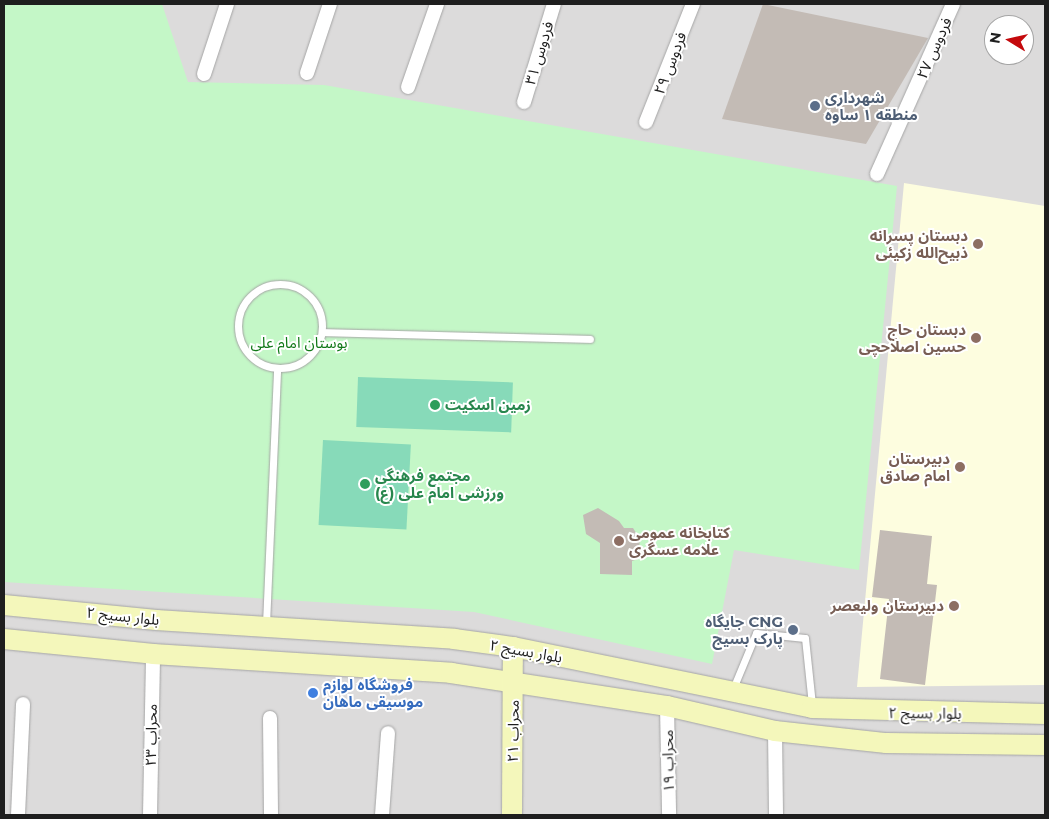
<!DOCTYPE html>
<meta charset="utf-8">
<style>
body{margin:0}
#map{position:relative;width:1049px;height:819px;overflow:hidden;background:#efebe5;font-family:Montserrat,"Noto Sans Arabic",sans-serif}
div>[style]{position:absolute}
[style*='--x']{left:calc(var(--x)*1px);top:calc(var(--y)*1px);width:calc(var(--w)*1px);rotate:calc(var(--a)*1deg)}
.residential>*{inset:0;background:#dcdbdb}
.education>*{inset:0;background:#fdfddf}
.park>*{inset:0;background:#c4f7c7}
.pitch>*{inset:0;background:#87dab9;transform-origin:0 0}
.building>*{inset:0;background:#c3bbb5}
.roads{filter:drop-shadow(0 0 1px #a5a5a5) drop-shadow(0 0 1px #a5a5a5)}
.lane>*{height:7px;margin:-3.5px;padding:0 3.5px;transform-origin:3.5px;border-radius:3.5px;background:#fff}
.lane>.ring{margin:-3.5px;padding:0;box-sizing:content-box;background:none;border:7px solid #fff;border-radius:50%}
.street>*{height:14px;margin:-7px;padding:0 7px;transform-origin:7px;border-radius:7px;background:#fff}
.secondary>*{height:20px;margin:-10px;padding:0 10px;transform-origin:10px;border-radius:10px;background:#f4f7bb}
.dots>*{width:14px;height:14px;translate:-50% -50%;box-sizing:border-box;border:2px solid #fff;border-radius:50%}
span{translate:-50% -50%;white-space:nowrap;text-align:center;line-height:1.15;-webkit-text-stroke:4px #fff;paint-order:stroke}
.street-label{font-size:15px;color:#1e1e1e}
.service-label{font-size:15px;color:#4e5e75;font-weight:700}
.left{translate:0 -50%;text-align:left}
.right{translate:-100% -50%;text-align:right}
.education-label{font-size:15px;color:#785e54;font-weight:700}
.park-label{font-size:15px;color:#117818}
.leisure-label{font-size:15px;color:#27864d;font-weight:700}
.shop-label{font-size:15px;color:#366cbe;font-weight:700}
.frame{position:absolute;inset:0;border:5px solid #1e1e1e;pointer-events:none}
.north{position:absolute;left:984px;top:15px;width:50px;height:50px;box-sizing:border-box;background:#fff;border:1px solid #a5a5a5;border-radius:50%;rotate:279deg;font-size:14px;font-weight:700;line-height:20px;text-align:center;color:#1e1e1e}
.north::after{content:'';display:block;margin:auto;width:18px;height:22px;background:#c4090c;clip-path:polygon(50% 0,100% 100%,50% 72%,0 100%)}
</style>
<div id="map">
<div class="residential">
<i style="clip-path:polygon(evenodd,4px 4px,1045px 4px,1045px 815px,4px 815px,4px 4px,994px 25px,1024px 25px,1024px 55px,994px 55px,994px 25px)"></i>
</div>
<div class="education">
<i style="clip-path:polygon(904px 183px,1045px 206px,1045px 685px,857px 687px)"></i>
</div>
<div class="park">
<i style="clip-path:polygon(4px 4px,162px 4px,188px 82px,324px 85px,897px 186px,859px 570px,734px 550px,712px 664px,474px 612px,4px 582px)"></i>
</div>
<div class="pitch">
<i style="left:358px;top:377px;width:155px;height:50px;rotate:2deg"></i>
<i style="left:323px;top:440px;width:88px;height:85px;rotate:3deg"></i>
</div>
<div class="building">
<i style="clip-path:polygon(763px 4px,928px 38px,866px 144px,722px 119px)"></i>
<i style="clip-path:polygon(598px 508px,619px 521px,624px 528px,633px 528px,640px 539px,638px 559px,632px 561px,632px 575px,600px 574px,600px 543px,586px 534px,583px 515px)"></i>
<i style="clip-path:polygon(880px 530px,932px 536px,927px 584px,937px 585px,925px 685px,880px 679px,889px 599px,872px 597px)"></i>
</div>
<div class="roads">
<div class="lane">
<i class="ring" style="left:238px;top:284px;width:77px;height:77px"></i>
<i style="--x:322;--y:332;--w:268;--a:1.5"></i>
<i style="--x:266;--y:624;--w:255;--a:-87.5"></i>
<i style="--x:732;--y:691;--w:63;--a:-67.5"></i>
<i style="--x:756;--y:633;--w:49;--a:5.8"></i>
<i style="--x:805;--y:638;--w:67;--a:84"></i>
</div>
<div class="street">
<i style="--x:307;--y:73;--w:73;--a:-71.6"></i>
<i style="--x:204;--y:74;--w:74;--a:-71.8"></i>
<i style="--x:408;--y:87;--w:88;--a:-70.7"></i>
<i style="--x:524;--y:102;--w:102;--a:-73"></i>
<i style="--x:646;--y:122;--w:127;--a:-68.3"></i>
<i style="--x:877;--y:174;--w:186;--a:-65.9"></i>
<i style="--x:667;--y:706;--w:109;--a:88.9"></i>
<i style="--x:270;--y:718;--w:97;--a:89.4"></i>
<i style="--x:775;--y:731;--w:84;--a:89.3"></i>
<i style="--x:18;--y:815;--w:111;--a:-87.4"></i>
<i style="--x:150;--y:815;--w:161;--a:-88.9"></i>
<i style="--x:382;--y:815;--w:82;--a:-85.8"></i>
</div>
<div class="secondary">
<i style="--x:4;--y:605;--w:153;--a:5.6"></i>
<i style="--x:156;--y:620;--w:299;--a:3.6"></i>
<i style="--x:454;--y:639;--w:60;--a:7.7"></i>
<i style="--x:513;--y:647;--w:305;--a:11.5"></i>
<i style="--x:812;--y:708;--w:233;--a:1.5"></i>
<i style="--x:4;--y:639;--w:150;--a:5.7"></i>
<i style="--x:153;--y:654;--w:299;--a:3.6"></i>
<i style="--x:451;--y:673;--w:219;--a:8.7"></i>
<i style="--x:667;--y:706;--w:111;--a:13"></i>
<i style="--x:775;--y:731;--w:112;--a:6.2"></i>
<i style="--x:886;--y:743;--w:159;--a:0.7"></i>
<i style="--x:512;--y:815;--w:168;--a:-89.7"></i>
</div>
</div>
<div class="dots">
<i style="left:815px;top:106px;background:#5c6f8a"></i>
<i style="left:978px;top:244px;background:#8d6e63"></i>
<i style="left:976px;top:338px;background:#8d6e63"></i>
<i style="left:435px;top:405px;background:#2e9e5b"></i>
<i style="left:960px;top:467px;background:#8d6e63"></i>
<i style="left:365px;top:484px;background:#2e9e5b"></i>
<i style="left:619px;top:541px;background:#8d6e63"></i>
<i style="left:954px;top:606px;background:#8d6e63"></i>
<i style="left:793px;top:630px;background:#5c6f8a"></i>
<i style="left:313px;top:693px;background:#3f7fe0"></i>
</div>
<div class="street-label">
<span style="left:934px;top:48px;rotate:-66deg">فردوس ۲۷</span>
<span style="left:539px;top:53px;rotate:-73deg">فردوس ۳۱</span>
<span style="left:670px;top:63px;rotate:-69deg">فردوس ۲۹</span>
<span style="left:123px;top:616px;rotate:6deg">بلوار بسیج ۲</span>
<span style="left:526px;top:651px;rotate:10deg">بلوار بسیج ۲</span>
<span style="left:925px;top:713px;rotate:1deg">بلوار بسیج ۲</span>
<span style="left:513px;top:731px;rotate:-89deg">محراب ۲۱</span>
<span style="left:151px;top:735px;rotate:-89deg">محراب ۲۳</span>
<span style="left:668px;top:761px;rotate:-91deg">محراب ۱۹</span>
</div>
<div class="service-label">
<span class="left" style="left:825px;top:106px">شهرداری<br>منطقه ۱ ساوه</span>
<span class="right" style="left:783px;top:630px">جایگاه CNG<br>پارک بسیج</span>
</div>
<div class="education-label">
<span class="right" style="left:968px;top:244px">دبستان پسرانه<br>ذبیح‌الله زکیئی</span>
<span class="right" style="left:966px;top:338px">دبستان حاج<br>حسین اصلاحچی</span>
<span class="right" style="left:950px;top:467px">دبیرستان<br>امام صادق</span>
<span class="left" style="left:629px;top:541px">کتابخانه عمومی<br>علامه عسگری</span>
<span class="right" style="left:944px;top:606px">دبیرستان ولیعصر</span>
</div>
<div class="park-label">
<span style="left:299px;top:343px">بوستان امام علی</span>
</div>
<div class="leisure-label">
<span class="left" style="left:445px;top:405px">زمین اسکیت</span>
<span class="left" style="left:375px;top:484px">مجتمع فرهنگی<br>ورزشی امام علی (ع)</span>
</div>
<div class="shop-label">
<span class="left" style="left:323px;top:693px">فروشگاه لوازم<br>موسیقی ماهان</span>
</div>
<div class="frame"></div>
<div class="north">N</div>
</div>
